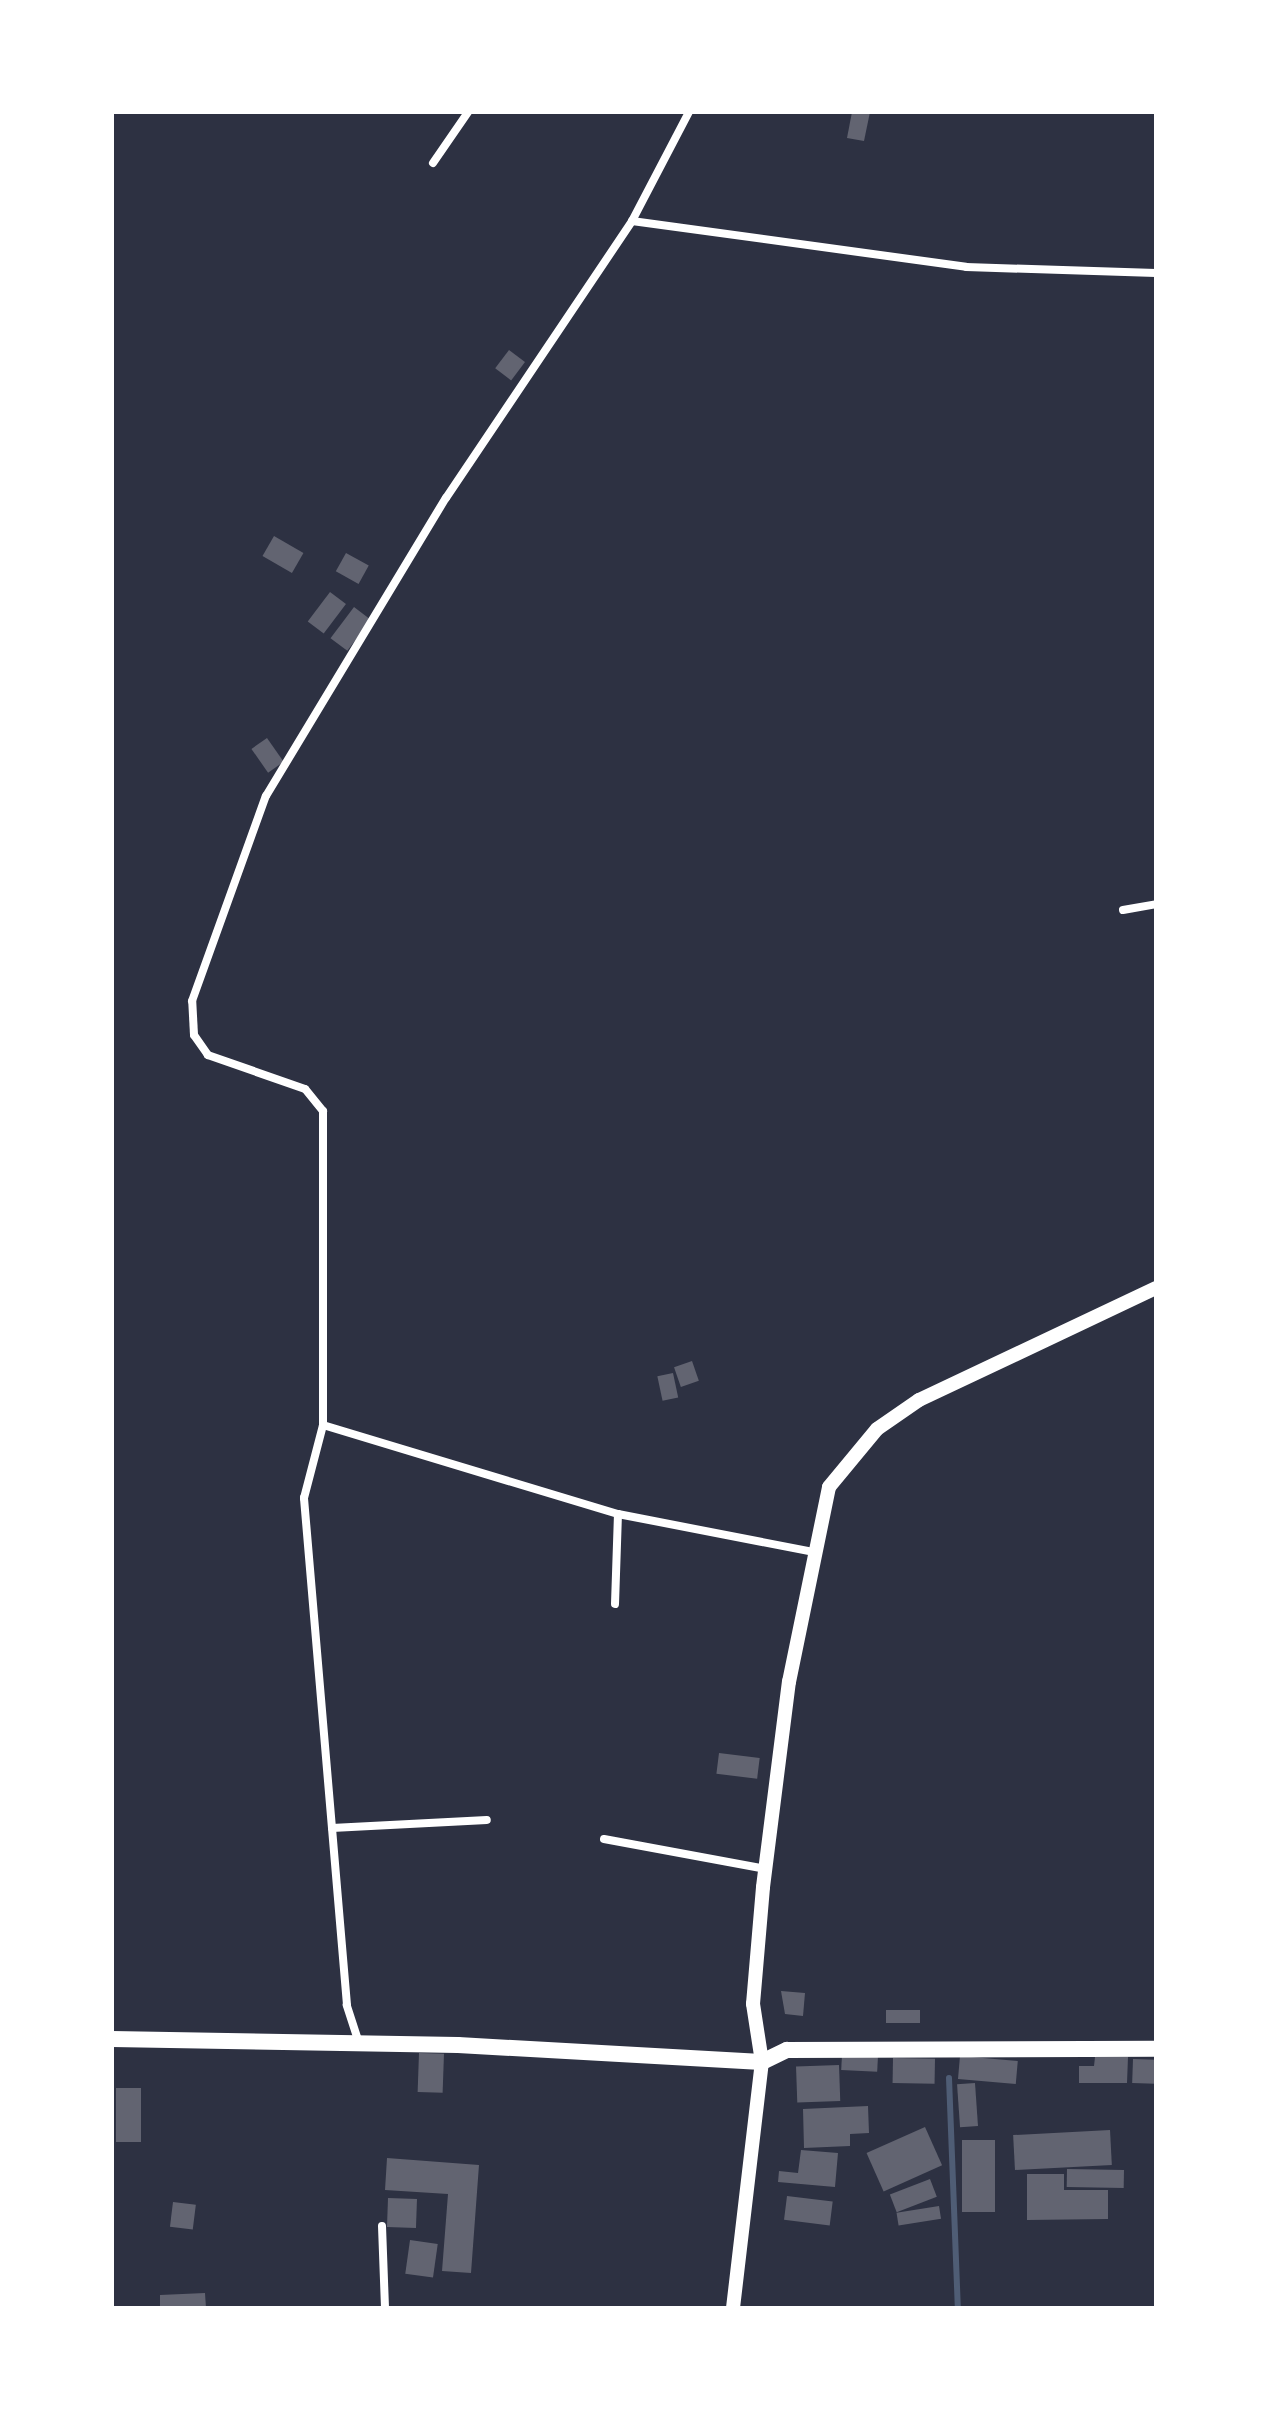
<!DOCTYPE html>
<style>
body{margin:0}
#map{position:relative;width:1268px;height:2420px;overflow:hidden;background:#2d3142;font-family:Inter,sans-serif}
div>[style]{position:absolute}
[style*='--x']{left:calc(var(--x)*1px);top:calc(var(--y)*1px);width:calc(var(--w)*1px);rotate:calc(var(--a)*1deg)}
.stream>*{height:6px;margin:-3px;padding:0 3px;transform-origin:3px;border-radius:3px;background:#4f5d75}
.building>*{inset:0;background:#626471;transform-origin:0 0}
.minor>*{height:8px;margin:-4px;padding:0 4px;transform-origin:4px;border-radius:4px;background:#fff}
.tertiary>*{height:14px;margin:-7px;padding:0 7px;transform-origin:7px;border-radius:7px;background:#fff}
.secondary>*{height:16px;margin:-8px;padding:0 8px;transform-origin:8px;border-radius:8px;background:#fff}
span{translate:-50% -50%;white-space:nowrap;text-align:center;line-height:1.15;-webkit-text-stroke:6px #fff;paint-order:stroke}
.frame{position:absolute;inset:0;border:114px solid #fff;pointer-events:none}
</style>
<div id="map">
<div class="stream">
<i style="--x:949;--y:2078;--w:230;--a:87.8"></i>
</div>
<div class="building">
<i style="clip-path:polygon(852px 112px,870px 112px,864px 141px,847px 138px)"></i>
<i style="left:509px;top:350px;width:20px;height:23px;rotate:37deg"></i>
<i style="left:274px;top:536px;width:34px;height:23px;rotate:30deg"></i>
<i style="left:346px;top:553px;width:26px;height:21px;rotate:29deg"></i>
<i style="left:330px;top:592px;width:20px;height:37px;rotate:37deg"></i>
<i style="left:354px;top:607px;width:21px;height:39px;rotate:37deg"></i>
<i style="left:267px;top:738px;width:29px;height:19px;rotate:55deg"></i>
<i style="left:692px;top:1361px;width:21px;height:19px;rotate:71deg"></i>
<i style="left:673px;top:1373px;width:25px;height:16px;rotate:78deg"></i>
<i style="left:719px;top:1753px;width:41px;height:21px;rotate:7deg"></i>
<i style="clip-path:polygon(781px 1991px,805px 1993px,803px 2016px,785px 2014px)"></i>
<i style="left:920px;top:2010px;width:13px;height:34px;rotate:90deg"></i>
<i style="left:419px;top:2053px;width:25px;height:39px;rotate:2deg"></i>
<i style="left:842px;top:2055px;width:36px;height:15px;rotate:3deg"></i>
<i style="left:960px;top:2056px;width:58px;height:23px;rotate:5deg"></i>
<i style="clip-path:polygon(1095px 2057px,1128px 2057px,1127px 2083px,1079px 2083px,1079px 2066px,1094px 2066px)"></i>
<i style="left:893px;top:2058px;width:42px;height:25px;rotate:1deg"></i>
<i style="left:1133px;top:2059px;width:23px;height:24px;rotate:2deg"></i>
<i style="left:839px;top:2065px;width:36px;height:43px;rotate:88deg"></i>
<i style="left:975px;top:2083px;width:43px;height:18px;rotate:86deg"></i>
<i style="left:116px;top:2088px;width:25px;height:54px"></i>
<i style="clip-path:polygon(868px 2106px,869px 2133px,850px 2134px,850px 2146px,804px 2148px,803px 2109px)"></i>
<i style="left:925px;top:2127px;width:42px;height:64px;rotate:66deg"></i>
<i style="left:1110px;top:2130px;width:35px;height:97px;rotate:87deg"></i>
<i style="left:995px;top:2140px;width:72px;height:33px;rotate:90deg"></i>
<i style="clip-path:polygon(801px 2150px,838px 2153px,835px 2187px,778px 2182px,779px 2171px,798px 2173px)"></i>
<i style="clip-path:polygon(387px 2158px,479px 2165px,471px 2273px,442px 2271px,448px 2194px,385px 2190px)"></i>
<i style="left:1067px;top:2169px;width:57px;height:18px;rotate:1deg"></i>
<i style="clip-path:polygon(1027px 2174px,1064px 2174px,1064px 2190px,1108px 2190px,1108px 2219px,1027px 2220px)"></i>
<i style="left:930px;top:2179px;width:19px;height:43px;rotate:69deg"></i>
<i style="left:787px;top:2196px;width:46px;height:24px;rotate:7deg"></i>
<i style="left:388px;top:2198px;width:29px;height:29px;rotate:2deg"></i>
<i style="left:173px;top:2202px;width:23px;height:25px;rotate:7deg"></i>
<i style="left:939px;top:2206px;width:13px;height:43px;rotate:81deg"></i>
<i style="left:410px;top:2240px;width:28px;height:34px;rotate:8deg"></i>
<i style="clip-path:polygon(205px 2293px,206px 2308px,160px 2308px,160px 2295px)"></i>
</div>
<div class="minor">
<i style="--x:433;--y:163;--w:62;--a:-55.5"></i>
<i style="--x:632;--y:221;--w:337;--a:7.8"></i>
<i style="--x:966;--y:267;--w:190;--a:1.8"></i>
<i style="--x:1123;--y:910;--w:34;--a:-10"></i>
<i style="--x:323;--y:1425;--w:308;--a:16.8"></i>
<i style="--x:618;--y:1514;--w:200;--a:11"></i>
<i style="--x:615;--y:1604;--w:90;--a:-88.1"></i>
<i style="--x:332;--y:1828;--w:155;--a:-3"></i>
<i style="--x:604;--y:1839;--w:165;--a:10.5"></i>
<i style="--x:359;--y:2043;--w:40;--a:-108"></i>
<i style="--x:347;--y:2005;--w:509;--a:-94.85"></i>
<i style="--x:304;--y:1498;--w:75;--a:-75.4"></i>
<i style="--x:323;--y:1425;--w:314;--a:-90"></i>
<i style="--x:323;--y:1111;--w:28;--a:-129"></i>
<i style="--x:305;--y:1089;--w:103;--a:-160.7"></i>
<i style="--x:208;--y:1055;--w:24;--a:-125"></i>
<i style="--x:194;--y:1035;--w:34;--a:-93"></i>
<i style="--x:192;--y:1001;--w:218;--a:-70.2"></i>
<i style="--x:266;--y:796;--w:348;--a:-58.9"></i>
<i style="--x:446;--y:498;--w:334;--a:-56.1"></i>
<i style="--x:632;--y:221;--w:123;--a:-62.4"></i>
<i style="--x:382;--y:2226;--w:82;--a:87.9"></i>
</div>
<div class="tertiary">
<i style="--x:733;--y:2308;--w:248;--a:-83.3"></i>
<i style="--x:762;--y:2062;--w:59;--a:-98.8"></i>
<i style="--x:753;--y:2004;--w:117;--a:-85.1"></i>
<i style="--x:763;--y:1887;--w:207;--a:-82.8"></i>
<i style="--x:789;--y:1682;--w:199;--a:-78.4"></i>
<i style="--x:829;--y:1487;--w:75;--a:-50.4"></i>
<i style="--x:877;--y:1429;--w:51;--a:-34.6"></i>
<i style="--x:919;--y:1400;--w:262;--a:-25.3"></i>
</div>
<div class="secondary">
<i style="--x:112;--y:2039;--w:346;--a:1"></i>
<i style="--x:458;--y:2045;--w:304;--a:3.2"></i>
<i style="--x:762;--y:2062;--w:28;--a:-26"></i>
<i style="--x:787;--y:2050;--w:369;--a:-0.2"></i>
</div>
<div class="frame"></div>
</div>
